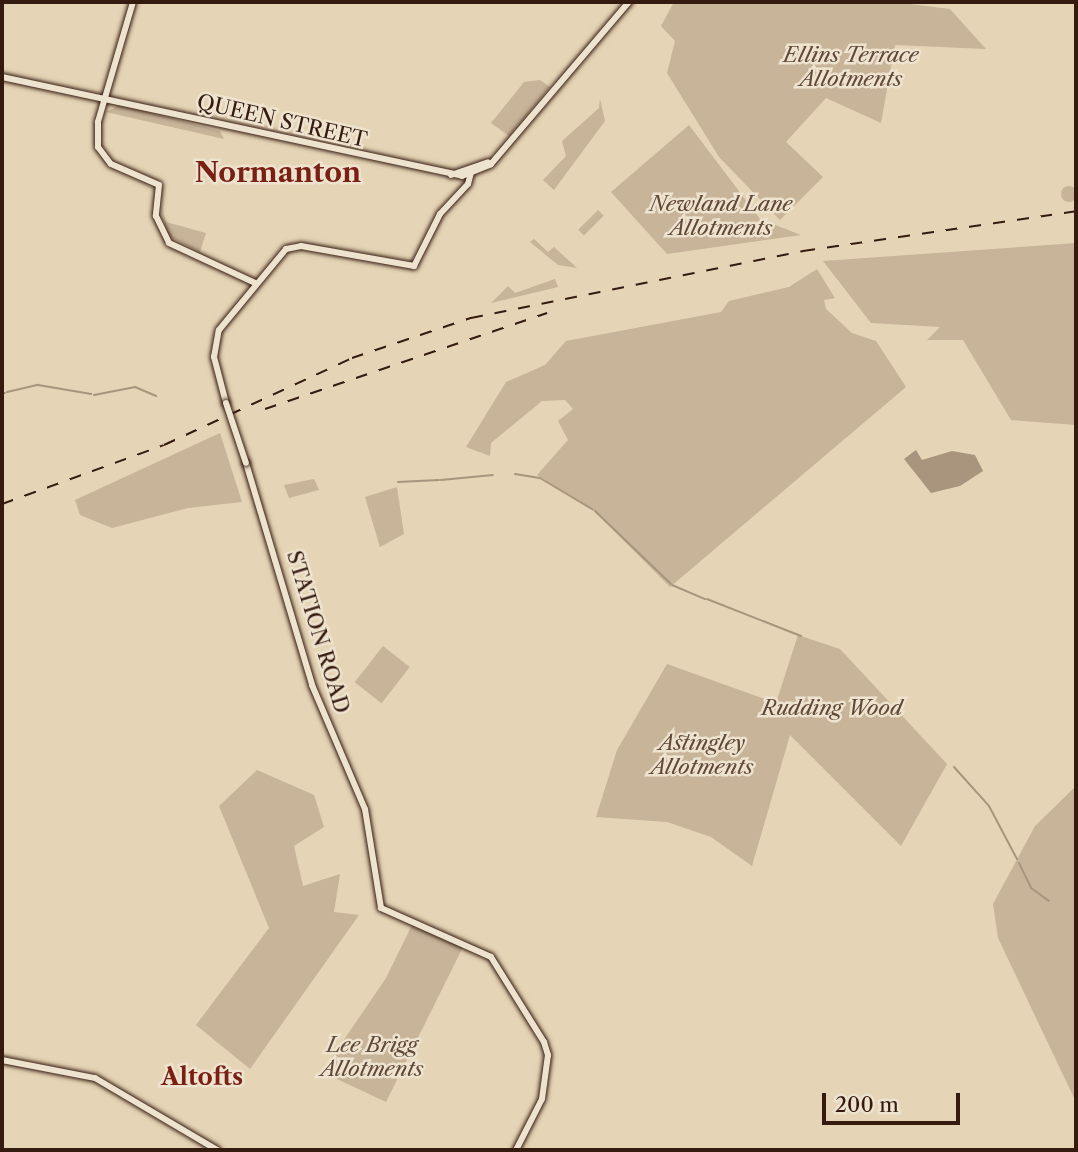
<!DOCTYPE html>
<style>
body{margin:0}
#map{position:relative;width:1078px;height:1152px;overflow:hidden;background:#e5d4b5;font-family:"Libre Caslon Text",serif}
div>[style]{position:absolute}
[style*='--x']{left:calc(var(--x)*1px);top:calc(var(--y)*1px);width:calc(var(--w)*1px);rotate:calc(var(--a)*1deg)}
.green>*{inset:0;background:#c7b499;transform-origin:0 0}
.round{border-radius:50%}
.water>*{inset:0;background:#a9957d}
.stream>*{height:2px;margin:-1px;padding:0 1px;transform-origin:1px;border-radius:1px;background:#a9957d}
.roads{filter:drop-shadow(0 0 2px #351a10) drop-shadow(0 0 2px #351a10)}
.secondary>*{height:6px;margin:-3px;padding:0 3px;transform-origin:3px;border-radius:3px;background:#eee3cf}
.rail>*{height:2px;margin-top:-1px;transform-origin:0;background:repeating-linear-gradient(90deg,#351a10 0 12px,transparent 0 24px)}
.bridges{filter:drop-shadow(0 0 2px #351a10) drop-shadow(0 0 2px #351a10)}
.secondary-bridge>*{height:6px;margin:-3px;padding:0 3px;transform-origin:3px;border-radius:3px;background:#eee3cf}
span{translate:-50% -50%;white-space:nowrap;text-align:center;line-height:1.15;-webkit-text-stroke:5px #eee3cf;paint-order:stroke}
.park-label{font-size:21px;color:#614839;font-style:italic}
.street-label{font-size:21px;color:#351a10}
.quarter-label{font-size:24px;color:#7a1f14;font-weight:700}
.district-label{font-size:28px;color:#7a1f14;font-weight:700}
.frame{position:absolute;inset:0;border:4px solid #351a10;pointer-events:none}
.scale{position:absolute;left:822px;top:1093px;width:138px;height:32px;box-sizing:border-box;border:4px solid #351a10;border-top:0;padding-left:9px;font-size:21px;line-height:24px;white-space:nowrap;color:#351a10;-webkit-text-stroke:5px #eee3cf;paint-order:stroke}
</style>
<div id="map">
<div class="green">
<i style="clip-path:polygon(674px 2px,894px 2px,950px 9px,986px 49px,895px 45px,881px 123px,826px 98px,786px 142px,823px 177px,780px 220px,719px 157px,667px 73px,675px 41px,661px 26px)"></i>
<i style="clip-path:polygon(540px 80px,550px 87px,509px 136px,491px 123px,524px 82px)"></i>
<i style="clip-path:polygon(600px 99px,605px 121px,554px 190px,543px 180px,566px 156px,562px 141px,599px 108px)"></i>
<i style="clip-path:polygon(120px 105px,220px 131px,224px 139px,106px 112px)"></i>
<i style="clip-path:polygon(689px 125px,760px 219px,801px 235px,667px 254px,611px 192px)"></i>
<i class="round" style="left:1061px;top:186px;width:16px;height:16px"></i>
<i style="clip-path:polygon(161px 206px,166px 222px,206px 233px,200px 252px,168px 236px)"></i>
<i style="left:598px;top:210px;width:8px;height:28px;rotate:45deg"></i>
<i style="clip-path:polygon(534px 239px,548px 252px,554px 247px,577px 268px,558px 265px,530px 242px)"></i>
<i style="clip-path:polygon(1076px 243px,1076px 425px,1011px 420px,963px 340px,927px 340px,940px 327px,871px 323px,823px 261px)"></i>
<i style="clip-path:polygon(817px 269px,835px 298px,824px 300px,826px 309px,852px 333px,876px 341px,906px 387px,670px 587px,595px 512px,537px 475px,568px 440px,558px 421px,573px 409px,565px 400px,542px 401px,491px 443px,490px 456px,466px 447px,506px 382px,545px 365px,566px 341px,721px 312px,729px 301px,789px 287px)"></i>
<i style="clip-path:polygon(555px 279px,558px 287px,491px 303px,508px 286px,515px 293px)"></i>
<i style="clip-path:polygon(220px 433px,242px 502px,188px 508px,112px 528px,80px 515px,75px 500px)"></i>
<i style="clip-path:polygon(314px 479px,319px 490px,289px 498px,284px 485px)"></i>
<i style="clip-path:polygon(397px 487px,404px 534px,380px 547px,365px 497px)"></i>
<i style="clip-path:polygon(798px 635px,840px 649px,947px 764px,901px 846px,790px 735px,752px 866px,711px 837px,667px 822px,596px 817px,617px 750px,667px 664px,776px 703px)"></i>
<i style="left:383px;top:646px;width:34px;height:46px;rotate:38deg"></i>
<i style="clip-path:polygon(257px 770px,314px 795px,324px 827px,294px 846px,303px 886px,340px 874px,334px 912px,359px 915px,250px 1069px,196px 1025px,269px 928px,219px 806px)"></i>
<i style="clip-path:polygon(1076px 786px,1076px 1102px,998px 938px,993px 904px,1035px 826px)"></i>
<i style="clip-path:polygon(412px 925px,465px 943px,386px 1102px,322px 1072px,386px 978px)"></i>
</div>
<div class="water">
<i style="clip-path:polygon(916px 450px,922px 460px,952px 451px,975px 455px,983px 471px,960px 486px,931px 493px,904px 459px)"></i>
</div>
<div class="stream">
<i style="--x:7;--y:392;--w:32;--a:-13"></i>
<i style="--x:38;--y:385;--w:54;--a:9.6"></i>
<i style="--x:2;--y:393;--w:3;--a:0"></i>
<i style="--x:94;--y:395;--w:42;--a:-11"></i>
<i style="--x:135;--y:387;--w:23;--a:23"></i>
<i style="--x:515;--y:474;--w:25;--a:9"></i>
<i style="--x:540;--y:478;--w:61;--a:30.8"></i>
<i style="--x:441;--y:480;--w:52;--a:-5.5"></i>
<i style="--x:398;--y:482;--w:41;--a:-2.8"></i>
<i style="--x:595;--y:511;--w:105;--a:43.8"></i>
<i style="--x:672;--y:585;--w:36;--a:23"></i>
<i style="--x:707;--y:599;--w:101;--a:21.5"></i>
<i style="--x:954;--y:767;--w:52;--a:48.1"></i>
<i style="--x:989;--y:806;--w:60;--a:62.2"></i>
<i style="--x:1019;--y:863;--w:28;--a:64"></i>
<i style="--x:1031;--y:888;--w:22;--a:36"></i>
</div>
<div class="roads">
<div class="secondary">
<i style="--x:133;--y:2;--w:125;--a:106.3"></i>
<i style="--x:98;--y:122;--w:25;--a:90"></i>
<i style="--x:98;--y:147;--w:21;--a:53"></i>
<i style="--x:111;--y:164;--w:52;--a:23.6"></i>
<i style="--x:159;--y:185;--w:31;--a:96"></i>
<i style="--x:156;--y:216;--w:30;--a:64"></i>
<i style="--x:169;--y:243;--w:95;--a:24.9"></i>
<i style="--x:2;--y:77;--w:471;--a:12.1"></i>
<i style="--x:462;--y:176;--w:31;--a:-22"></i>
<i style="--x:491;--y:164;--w:213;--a:-49.6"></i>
<i style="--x:451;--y:175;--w:39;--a:-19"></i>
<i style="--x:226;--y:403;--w:48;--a:-104.6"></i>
<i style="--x:214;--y:357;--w:27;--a:-80"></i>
<i style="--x:219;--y:330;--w:105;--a:-50.4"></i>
<i style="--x:286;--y:249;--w:15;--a:-11"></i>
<i style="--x:301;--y:246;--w:115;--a:10"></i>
<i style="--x:414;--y:266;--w:58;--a:-63.4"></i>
<i style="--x:440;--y:214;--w:41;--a:-47"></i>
<i style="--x:468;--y:184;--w:16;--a:-75"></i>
<i style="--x:246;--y:463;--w:232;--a:73.4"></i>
<i style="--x:312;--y:685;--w:135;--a:66.9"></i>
<i style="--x:365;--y:809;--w:100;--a:80.8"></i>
<i style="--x:381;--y:908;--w:120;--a:24"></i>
<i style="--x:491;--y:957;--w:100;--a:58.1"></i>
<i style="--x:544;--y:1042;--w:14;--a:73"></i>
<i style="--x:548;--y:1055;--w:44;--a:97.8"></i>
<i style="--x:542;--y:1099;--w:57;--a:117"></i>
<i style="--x:2;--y:1060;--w:95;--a:11"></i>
<i style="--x:95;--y:1078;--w:142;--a:30.5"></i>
</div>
</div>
<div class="rail">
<i style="--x:265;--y:409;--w:298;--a:-18.8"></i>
<i style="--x:2;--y:504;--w:172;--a:-20"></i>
<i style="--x:164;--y:445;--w:207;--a:-24.8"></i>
<i style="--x:352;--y:358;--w:126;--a:-18.6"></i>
<i style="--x:471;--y:318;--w:339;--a:-11.4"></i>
<i style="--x:803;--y:251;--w:276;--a:-8.3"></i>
</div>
<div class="bridges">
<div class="secondary-bridge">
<i style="--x:226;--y:403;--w:63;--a:71.6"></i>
</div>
</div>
<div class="park-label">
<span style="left:851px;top:67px">Ellins Terrace<br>Allotments</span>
<span style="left:721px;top:216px">Newland Lane<br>Allotments</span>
<span style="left:832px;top:708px">Rudding Wood</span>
<span style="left:702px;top:755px">Astingley<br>Allotments</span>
<span style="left:372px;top:1057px">Lee Brigg<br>Allotments</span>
</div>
<div class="street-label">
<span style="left:282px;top:121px;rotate:13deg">QUEEN STREET</span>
<span style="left:318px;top:632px;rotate:73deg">STATION ROAD</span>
</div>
<div class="quarter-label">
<span style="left:202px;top:1077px">Altofts</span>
</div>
<div class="district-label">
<span style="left:278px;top:172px">Normanton</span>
</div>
<div class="frame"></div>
<div class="scale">200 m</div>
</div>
